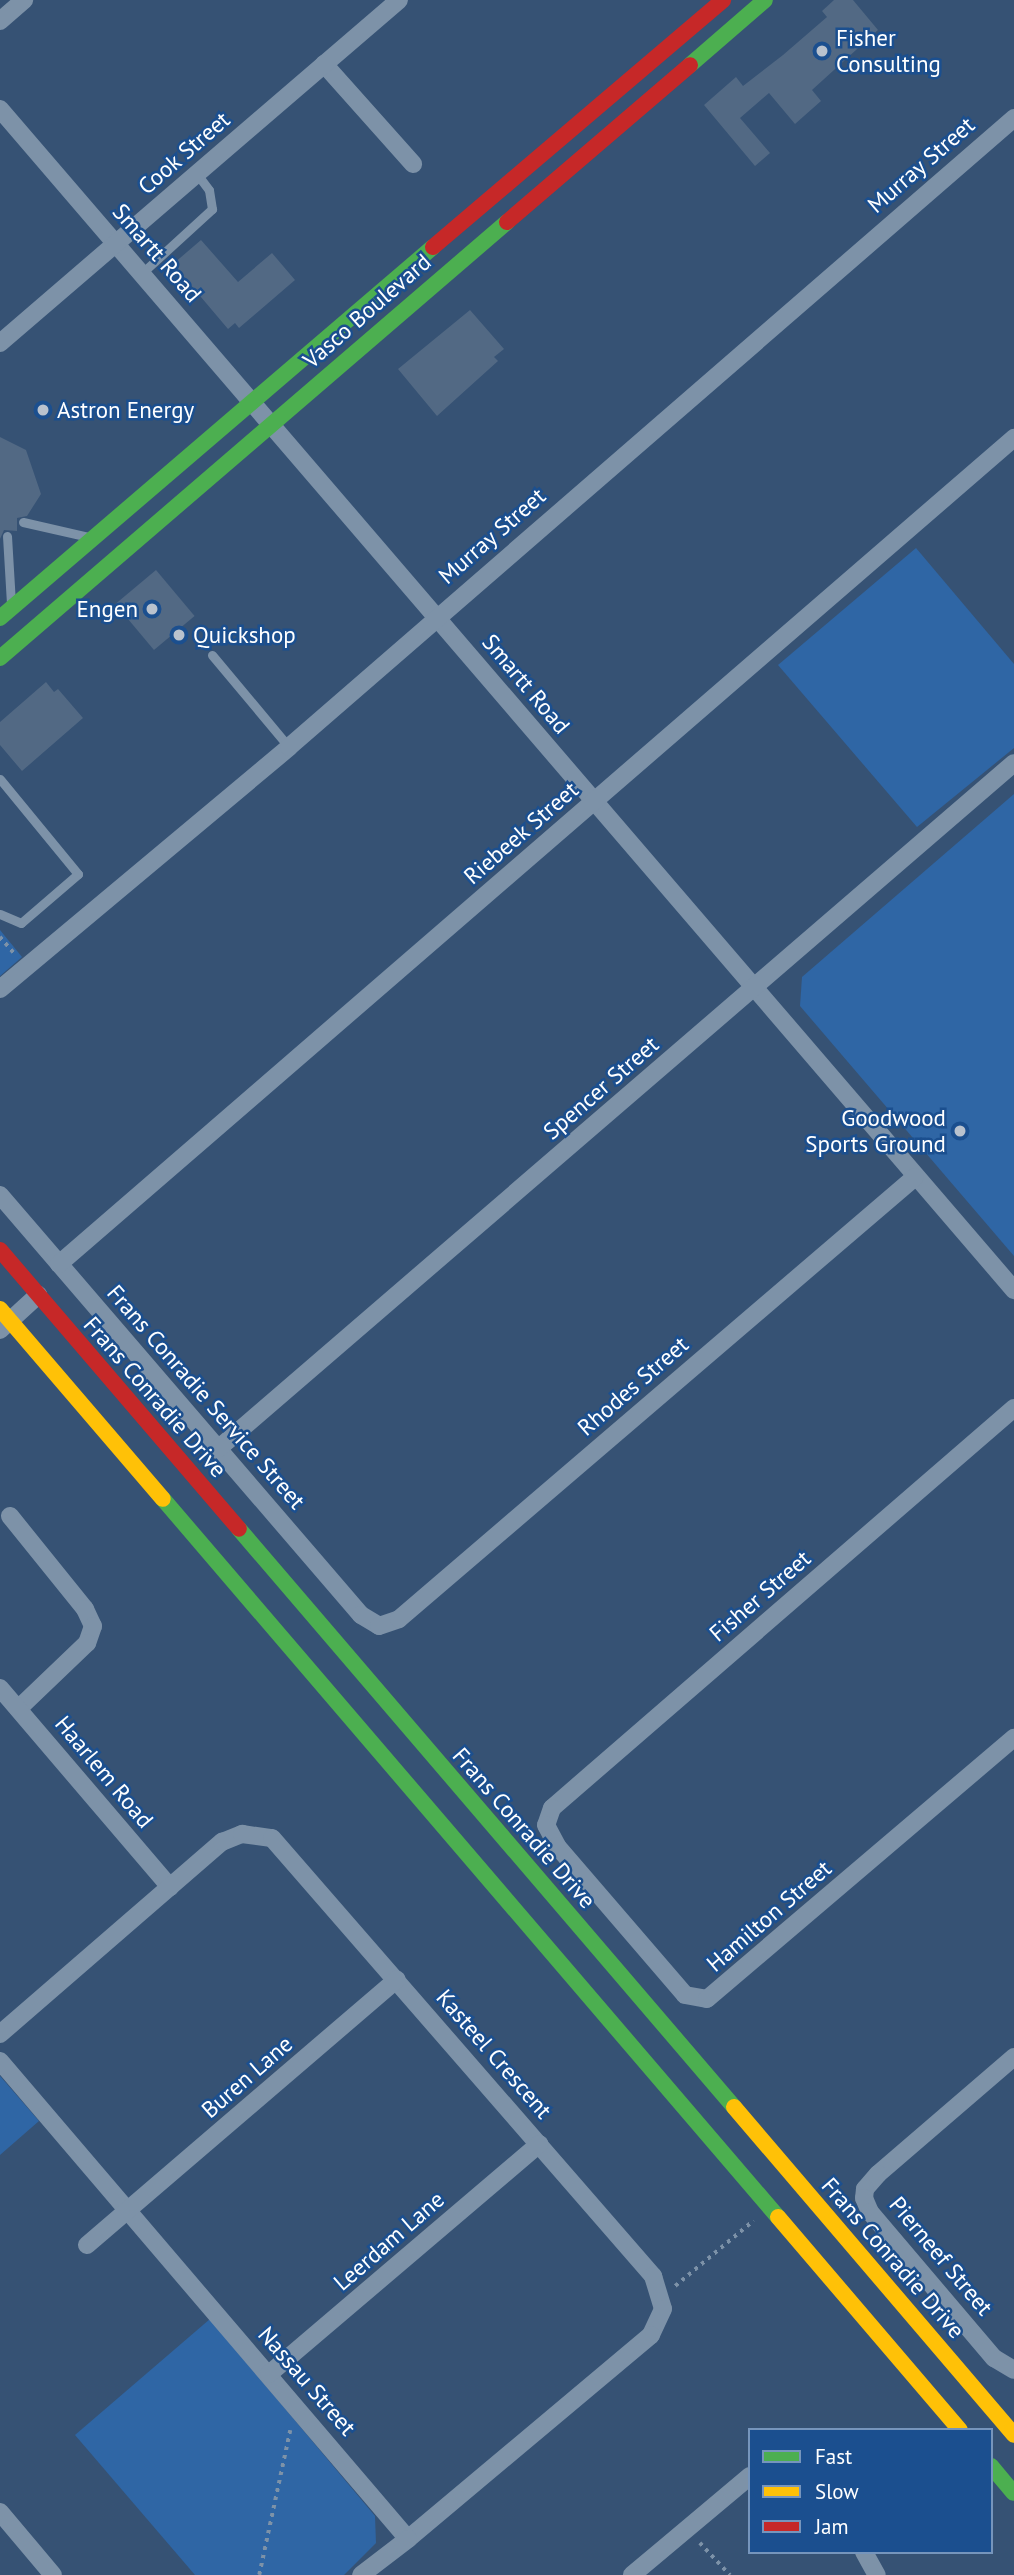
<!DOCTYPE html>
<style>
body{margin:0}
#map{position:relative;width:1014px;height:2575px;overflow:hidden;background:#365274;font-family:"PT Sans",sans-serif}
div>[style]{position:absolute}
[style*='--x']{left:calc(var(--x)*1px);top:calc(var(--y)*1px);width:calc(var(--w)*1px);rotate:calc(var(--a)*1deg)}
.green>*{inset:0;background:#2f66a5}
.building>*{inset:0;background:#526984;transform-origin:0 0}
.path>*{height:3.5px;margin-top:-1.75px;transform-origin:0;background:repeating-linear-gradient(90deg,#7d92a8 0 3.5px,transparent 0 8.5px)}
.lane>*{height:9px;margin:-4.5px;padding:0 4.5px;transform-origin:4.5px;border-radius:4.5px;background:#7d92a8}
.street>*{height:18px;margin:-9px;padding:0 9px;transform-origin:9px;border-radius:9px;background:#7d92a8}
.fast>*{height:16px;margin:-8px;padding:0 8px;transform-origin:8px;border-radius:8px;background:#4caf50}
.slow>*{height:16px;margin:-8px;padding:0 8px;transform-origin:8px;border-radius:8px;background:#ffc107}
.jam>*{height:16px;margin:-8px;padding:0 8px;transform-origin:8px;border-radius:8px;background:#c62828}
.dots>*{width:19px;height:19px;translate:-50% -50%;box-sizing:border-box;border:4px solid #1b4f8f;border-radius:50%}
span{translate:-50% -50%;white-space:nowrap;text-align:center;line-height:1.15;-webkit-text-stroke:5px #1b4f8f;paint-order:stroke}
.poi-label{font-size:23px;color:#fff}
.left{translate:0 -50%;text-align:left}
.right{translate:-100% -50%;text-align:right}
.street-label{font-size:23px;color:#fff}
.legend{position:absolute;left:748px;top:2428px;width:245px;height:126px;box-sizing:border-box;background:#1b4f8f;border:2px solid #7695bc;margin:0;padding:9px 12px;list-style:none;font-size:21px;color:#fff}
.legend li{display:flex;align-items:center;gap:14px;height:35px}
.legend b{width:35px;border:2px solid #7695bc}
</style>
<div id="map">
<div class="green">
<i style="clip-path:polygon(916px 548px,1014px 664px,1014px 748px,917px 827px,778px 665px)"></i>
<i style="clip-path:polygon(1014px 794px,1014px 1256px,800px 1006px,802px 977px)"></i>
<i style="clip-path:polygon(0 930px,22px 957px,0 976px)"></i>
<i style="clip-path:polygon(0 2076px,39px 2121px,0 2155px)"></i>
<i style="clip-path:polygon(210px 2319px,375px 2516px,376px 2543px,344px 2575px,195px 2575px,75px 2435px)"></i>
</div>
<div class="building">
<i style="clip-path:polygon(834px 0,853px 0,878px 30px,812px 90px,821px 101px,795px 124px,769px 93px,740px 118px,770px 153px,755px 166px,704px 105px,736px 77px,743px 86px,783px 55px,827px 17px,822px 11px)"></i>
<i style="clip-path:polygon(201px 240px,238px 282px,272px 253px,295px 280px,239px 328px,235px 323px,228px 329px,173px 264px)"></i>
<i style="clip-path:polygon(470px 310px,504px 349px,494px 357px,498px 361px,437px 416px,398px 369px)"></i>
<i style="clip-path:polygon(0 437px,26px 450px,41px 494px,27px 516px,17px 518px,17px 531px,4px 530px,0 539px)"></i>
<i style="left:156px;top:570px;width:60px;height:53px;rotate:50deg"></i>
<i style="clip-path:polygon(46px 682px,54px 692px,58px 689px,83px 718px,22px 771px,0 745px,0 722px)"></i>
</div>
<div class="path">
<i style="--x:0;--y:937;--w:23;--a:49"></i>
<i style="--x:675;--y:2286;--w:102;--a:-39.8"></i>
<i style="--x:700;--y:2543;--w:44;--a:46.8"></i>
<i style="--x:259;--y:2575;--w:148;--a:-77.9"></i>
</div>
<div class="lane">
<i style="--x:142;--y:273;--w:95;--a:-42.4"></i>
<i style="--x:212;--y:209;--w:19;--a:-99"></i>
<i style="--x:209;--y:190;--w:20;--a:-127"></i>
<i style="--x:23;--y:522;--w:68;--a:12.8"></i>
<i style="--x:7;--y:536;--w:67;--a:86.6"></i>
<i style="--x:212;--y:655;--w:120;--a:50.1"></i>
<i style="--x:0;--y:779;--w:123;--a:50.6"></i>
<i style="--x:78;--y:874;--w:75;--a:139.3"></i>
<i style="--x:21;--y:923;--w:23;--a:-157"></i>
</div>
<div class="street">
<i style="--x:0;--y:21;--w:32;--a:-41"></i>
<i style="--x:324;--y:64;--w:134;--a:48.3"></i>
<i style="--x:0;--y:109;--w:1557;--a:49.35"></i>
<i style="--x:0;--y:343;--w:526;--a:-40.68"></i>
<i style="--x:0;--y:989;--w:377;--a:-39.9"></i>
<i style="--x:289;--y:747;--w:960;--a:-40.94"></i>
<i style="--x:0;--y:1195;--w:554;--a:49.32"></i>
<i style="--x:361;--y:1615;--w:21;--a:31"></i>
<i style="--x:379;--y:1626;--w:21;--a:-19"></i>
<i style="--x:399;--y:1619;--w:679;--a:-40.58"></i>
<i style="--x:59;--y:1264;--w:1263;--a:-40.86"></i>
<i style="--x:0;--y:1330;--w:52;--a:-42.6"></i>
<i style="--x:1014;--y:1408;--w:611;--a:139.11"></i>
<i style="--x:552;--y:1808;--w:18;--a:109"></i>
<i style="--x:546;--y:1825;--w:24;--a:62"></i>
<i style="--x:557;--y:1846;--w:196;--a:49.3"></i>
<i style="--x:685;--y:1995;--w:22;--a:10"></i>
<i style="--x:707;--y:1999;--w:403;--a:-40.4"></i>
<i style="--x:219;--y:1448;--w:1049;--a:-40.75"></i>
<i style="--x:10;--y:1516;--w:119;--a:51.1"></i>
<i style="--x:85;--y:1609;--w:19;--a:65"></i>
<i style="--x:93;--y:1626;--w:18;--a:109"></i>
<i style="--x:87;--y:1643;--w:95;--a:136.3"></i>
<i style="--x:0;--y:1688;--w:262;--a:49.5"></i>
<i style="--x:0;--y:2034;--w:294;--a:-40.9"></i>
<i style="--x:222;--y:1842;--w:22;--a:-22"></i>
<i style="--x:242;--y:1834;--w:30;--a:8"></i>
<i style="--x:272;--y:1838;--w:581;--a:48.98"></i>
<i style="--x:653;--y:2276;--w:34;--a:73"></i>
<i style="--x:663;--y:2309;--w:29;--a:115"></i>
<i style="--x:651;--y:2335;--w:317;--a:140"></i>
<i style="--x:1014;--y:2057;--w:179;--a:139.3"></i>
<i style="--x:878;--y:2174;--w:20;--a:131"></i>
<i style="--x:865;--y:2189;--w:9;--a:96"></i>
<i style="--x:864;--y:2198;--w:15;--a:67"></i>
<i style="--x:870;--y:2212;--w:192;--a:49.7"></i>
<i style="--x:994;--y:2358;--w:23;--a:31"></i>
<i style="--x:0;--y:2061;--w:628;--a:49.52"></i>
<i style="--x:408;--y:2539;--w:59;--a:142.5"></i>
<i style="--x:87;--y:2245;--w:408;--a:-40.6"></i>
<i style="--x:269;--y:2374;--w:355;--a:-40.4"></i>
<i style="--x:0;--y:2512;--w:82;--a:49.9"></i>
<i style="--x:864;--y:2552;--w:26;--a:61"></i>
<i style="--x:632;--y:2575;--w:154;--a:-40"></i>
</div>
<div class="fast">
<i style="--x:690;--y:65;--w:99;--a:-40.9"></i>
<i style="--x:0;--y:618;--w:570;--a:-40.59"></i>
<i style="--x:0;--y:658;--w:669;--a:-40.69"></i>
<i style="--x:163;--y:1499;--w:945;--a:49.42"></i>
<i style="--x:239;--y:1529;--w:761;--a:49.42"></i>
<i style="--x:991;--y:2466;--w:35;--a:50"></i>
</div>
<div class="slow">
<i style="--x:0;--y:1309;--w:250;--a:49.4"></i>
<i style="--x:734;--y:2107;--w:431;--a:49.5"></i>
<i style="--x:778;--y:2217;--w:280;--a:49.5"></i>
</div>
<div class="jam">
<i style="--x:507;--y:222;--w:241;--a:-40.6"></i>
<i style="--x:433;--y:247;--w:381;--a:-40.4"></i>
<i style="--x:0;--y:1250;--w:367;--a:49.4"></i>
</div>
<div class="dots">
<i style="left:822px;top:51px;background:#b9c2ce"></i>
<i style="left:43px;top:410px;background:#b9c2ce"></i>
<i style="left:152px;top:609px;background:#b9c2ce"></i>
<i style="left:179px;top:635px;background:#b9c2ce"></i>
<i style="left:960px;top:1131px;background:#b9c2ce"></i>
</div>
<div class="poi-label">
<span class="left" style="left:836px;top:51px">Fisher<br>Consulting</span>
<span class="left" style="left:57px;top:410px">Astron Energy</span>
<span class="right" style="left:138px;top:609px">Engen</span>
<span class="left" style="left:193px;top:635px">Quickshop</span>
<span class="right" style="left:946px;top:1131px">Goodwood<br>Sports Ground</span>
</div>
<div class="street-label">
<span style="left:184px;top:153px;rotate:-41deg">Cook Street</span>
<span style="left:921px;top:165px;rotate:-41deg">Murray Street</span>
<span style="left:157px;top:253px;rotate:49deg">Smartt Road</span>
<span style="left:367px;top:311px;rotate:-41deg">Vasco Boulevard</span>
<span style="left:492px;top:536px;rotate:-41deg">Murray Street</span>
<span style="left:526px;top:684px;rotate:50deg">Smartt Road</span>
<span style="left:521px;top:833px;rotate:-41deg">Riebeek Street</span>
<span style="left:601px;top:1088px;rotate:-41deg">Spencer Street</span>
<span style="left:633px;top:1386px;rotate:-41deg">Rhodes Street</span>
<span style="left:155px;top:1397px;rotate:49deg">Frans Conradie Drive</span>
<span style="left:206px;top:1397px;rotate:49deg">Frans Conradie Service Street</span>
<span style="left:760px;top:1596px;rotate:-41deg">Fisher Street</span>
<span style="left:104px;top:1772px;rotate:50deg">Haarlem Road</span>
<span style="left:524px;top:1828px;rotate:49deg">Frans Conradie Drive</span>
<span style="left:769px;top:1916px;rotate:-41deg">Hamilton Street</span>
<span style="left:494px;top:2054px;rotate:49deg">Kasteel Crescent</span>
<span style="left:247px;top:2077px;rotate:-41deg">Buren Lane</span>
<span style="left:389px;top:2241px;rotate:-41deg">Leerdam Lane</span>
<span style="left:941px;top:2256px;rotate:50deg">Pierneef Street</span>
<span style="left:893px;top:2258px;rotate:49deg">Frans Conradie Drive</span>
<span style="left:307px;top:2381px;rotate:49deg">Nassau Street</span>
</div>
<ul class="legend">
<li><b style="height:9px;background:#4caf50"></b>Fast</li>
<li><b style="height:9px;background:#ffc107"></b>Slow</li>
<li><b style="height:9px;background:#c62828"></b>Jam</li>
</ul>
</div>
